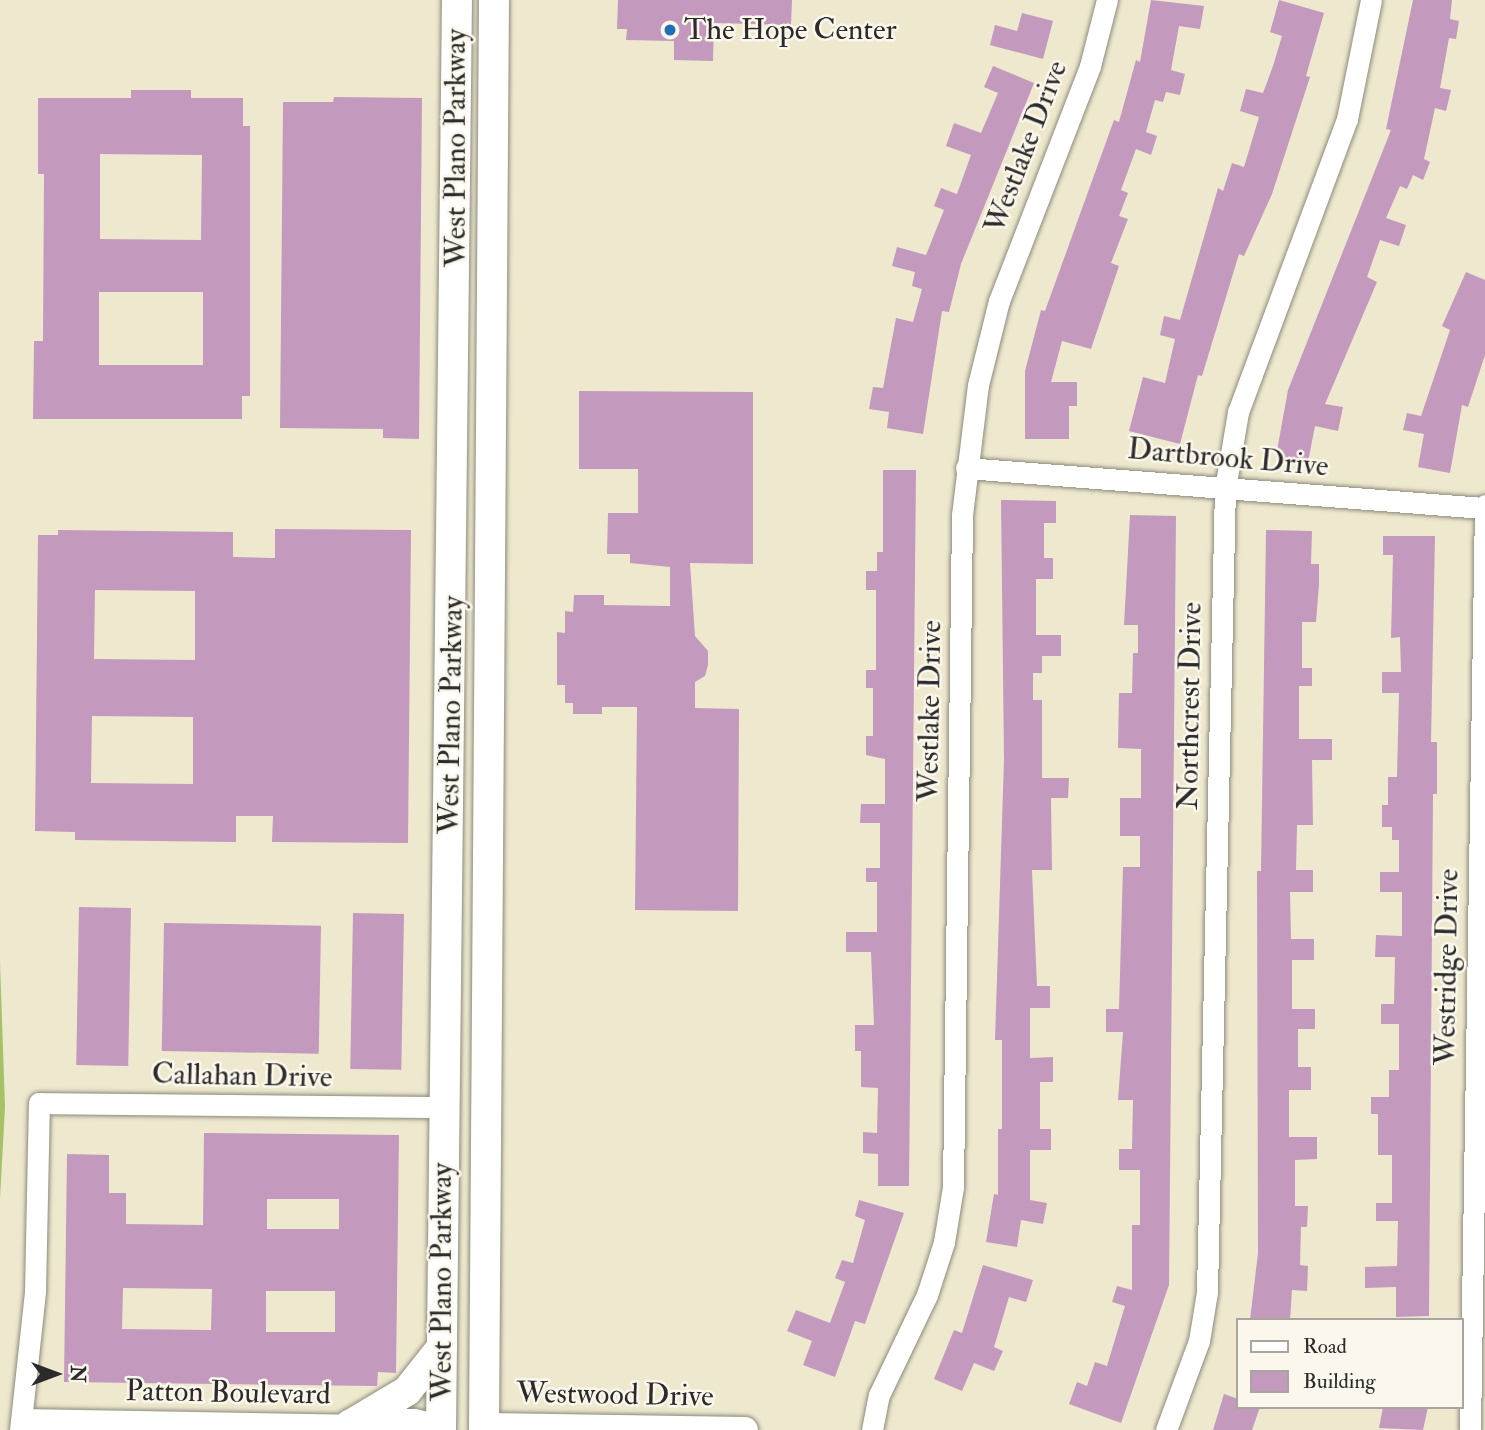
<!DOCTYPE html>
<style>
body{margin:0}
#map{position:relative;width:1485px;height:1430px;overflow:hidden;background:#eee9ce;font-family:"IM FELL Double Pica",serif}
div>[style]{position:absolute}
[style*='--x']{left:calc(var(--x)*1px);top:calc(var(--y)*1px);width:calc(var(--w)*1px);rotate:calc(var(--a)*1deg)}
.green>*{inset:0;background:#a6c269}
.building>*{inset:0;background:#c399bd;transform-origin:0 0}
.roads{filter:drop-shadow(0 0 2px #8c8a7c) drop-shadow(0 0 2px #8c8a7c)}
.minor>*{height:21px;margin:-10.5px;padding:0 10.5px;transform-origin:10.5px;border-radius:10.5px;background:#fff}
.tertiary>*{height:26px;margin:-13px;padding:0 13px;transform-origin:13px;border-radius:13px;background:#fff}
.secondary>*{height:30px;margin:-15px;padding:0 15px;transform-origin:15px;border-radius:15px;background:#fff}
.dots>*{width:19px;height:19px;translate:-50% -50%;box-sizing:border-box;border:4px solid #fbf7ec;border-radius:50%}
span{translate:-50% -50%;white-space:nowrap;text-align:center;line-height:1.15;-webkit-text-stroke:5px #fbf7ec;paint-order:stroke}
.poi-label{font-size:30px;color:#2b2b2b}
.left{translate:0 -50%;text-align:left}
.street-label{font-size:30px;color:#2b2b2b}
.legend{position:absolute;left:1236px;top:1318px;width:228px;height:91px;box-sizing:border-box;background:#fbf7ec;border:2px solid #a8a59f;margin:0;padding:9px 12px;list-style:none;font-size:21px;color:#2b2b2b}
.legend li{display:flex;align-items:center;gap:14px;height:35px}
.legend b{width:35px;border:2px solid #a8a59f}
.north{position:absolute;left:21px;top:1339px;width:70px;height:70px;-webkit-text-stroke:5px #fbf7ec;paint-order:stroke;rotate:90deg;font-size:19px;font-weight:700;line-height:28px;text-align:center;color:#2b2b2b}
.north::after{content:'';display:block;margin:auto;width:24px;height:32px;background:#2b2b2b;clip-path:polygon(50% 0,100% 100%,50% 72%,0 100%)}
</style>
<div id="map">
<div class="green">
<i style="clip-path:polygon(0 961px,5px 1107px,0 1199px)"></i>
</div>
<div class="building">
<i style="clip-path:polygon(618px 0,792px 0,791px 25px,714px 23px,713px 61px,674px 60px,674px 41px,626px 40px,627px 29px,617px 29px)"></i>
<i style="clip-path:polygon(1151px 0,1204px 6px,1200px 29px,1179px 26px,1171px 70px,1185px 74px,1180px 95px,1166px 92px,1163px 102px,1155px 100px,1146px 132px,1157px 136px,1151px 155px,1136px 149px,1121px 190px,1128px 193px,1119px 216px,1128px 219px,1111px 263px,1119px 266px,1091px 349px,1062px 341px,1051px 382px,1077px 382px,1077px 406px,1069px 406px,1069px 439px,1025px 439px,1025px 371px,1041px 310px,1045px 311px,1114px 120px,1119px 122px,1136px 60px,1140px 62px)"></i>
<i style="clip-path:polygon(1279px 0,1324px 13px,1306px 76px,1310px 77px,1272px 194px,1244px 256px,1239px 254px,1202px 376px,1198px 375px,1180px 444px,1129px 431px,1143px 377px,1165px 383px,1175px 339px,1160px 335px,1164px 316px,1180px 320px,1218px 188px,1223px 191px,1232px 163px,1244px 167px,1259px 117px,1240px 111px,1246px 89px,1263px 93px,1273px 66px,1282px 36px,1270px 32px)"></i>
<i style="clip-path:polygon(1413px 0,1452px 0,1450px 19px,1459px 21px,1456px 39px,1449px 38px,1440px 88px,1451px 90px,1446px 111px,1435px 108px,1424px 159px,1430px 162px,1423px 180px,1413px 175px,1407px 189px,1400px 186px,1386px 218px,1406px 225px,1399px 246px,1380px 240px,1367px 277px,1377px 282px,1325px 404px,1343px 407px,1338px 431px,1315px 426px,1308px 462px,1276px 456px,1288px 390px,1391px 130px,1386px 129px)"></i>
<i style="clip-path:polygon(1022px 13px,1053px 21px,1043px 59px,990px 45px,995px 25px,1017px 31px)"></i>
<i style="clip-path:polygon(993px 66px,1034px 83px,961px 264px,949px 312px,942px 311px,923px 434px,887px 428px,889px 412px,869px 409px,873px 387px,883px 388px,896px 318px,913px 322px,922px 289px,912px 286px,915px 272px,892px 266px,897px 247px,926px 255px,944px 210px,934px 206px,941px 188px,957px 194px,971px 155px,946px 146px,954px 123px,981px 133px,998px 93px,984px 87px)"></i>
<i style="clip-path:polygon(evenodd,131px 90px,191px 90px,191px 98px,243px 98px,243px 126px,250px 126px,250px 396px,242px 396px,242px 419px,33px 419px,34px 341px,43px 341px,44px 174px,38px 174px,38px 98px,131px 98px,131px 90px,100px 154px,202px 155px,201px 240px,100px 239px,100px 154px,131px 90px,99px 292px,203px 292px,203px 365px,99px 365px,99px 292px)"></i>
<i style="clip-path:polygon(334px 97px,422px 98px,419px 439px,383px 438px,383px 429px,280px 428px,283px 102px,333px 102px)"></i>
<i style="clip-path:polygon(1466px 272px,1485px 280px,1485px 355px,1468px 407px,1462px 405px,1450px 473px,1418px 467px,1424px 434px,1403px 430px,1407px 413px,1421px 416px,1450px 330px,1442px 326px)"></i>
<i style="clip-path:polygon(579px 391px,753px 392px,753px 564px,690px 563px,695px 636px,708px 651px,708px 665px,705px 676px,695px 682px,695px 708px,739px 709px,738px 911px,635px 910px,637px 707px,602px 707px,602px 714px,573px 714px,573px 703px,565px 703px,565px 685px,557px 685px,557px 632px,565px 633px,565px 611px,573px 612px,574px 595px,604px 595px,604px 605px,670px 606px,670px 567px,630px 563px,630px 554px,607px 554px,608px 513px,638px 513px,638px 469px,579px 469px)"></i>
<i style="clip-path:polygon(883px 470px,916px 470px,909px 1186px,878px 1186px,878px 1154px,863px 1153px,863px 1132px,877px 1133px,878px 1088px,861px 1087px,861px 1051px,855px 1051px,855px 1025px,874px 1025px,871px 952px,846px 952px,846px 932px,877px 932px,877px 882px,866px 882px,866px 868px,880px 868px,880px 823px,860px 823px,861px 804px,885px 804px,885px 759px,866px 755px,866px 736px,873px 736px,873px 688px,866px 688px,866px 670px,876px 670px,876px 590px,866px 590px,866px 571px,877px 571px,877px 552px,883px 552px)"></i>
<i style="clip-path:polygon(1001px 500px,1056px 501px,1056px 523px,1044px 523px,1044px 558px,1053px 558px,1053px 579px,1036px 579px,1036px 635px,1061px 635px,1061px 656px,1042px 656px,1042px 673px,1033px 673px,1033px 700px,1042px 700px,1042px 778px,1069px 778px,1068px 798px,1051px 798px,1052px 870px,1032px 870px,1037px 986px,1050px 986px,1050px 1008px,1030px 1008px,1030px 1058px,1053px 1057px,1053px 1082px,1040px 1082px,1040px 1129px,1051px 1129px,1051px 1150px,1030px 1150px,1030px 1200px,1047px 1203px,1043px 1224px,1021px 1220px,1017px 1247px,986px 1242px,994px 1194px,998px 1195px,998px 1129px,1002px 1129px,1002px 1040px,995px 1040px,1004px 760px)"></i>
<i style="clip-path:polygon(1130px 515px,1176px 516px,1169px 1285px,1121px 1423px,1069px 1404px,1077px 1382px,1087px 1386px,1095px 1362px,1107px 1366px,1125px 1306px,1112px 1302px,1117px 1286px,1132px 1290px,1132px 1225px,1140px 1225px,1140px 1170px,1119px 1170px,1119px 1149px,1132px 1149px,1133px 1100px,1118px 1100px,1123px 1032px,1106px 1032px,1106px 1009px,1119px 1009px,1123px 867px,1140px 867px,1140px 836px,1120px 836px,1120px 798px,1141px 798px,1141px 749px,1118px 748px,1119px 693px,1132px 693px,1133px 653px,1138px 653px,1138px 625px,1124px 625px)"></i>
<i style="clip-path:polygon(evenodd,275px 529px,411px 530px,408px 843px,272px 842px,273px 816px,236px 816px,236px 842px,75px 840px,75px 832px,35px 831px,38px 535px,58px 535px,58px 530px,233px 532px,233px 557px,275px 558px,275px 529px,95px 590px,195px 591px,195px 660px,94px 659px,95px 590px,275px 529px,92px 716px,193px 717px,193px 784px,91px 783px,92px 716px)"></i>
<i style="clip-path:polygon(1266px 530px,1312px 531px,1311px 564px,1319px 564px,1319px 584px,1316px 622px,1302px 622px,1302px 668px,1312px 668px,1312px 686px,1299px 686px,1299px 739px,1332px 739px,1332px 760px,1312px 760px,1313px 825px,1297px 825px,1296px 870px,1313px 870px,1313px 892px,1290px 892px,1291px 939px,1314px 939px,1314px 960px,1292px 960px,1292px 1009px,1315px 1009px,1315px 1029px,1298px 1029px,1298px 1067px,1311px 1067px,1311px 1090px,1289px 1090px,1289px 1137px,1317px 1137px,1317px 1159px,1295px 1160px,1295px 1206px,1308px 1206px,1307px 1227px,1301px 1227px,1300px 1265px,1308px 1266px,1307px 1291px,1292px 1290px,1290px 1320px,1250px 1320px,1258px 1253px,1257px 871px,1261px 871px)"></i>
<i style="clip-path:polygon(1383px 536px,1435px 536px,1431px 742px,1437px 742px,1437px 794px,1433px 794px,1429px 1316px,1396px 1317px,1396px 1287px,1365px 1288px,1365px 1267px,1397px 1266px,1398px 1221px,1376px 1221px,1376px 1203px,1392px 1203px,1392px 1155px,1378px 1155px,1378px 1114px,1371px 1114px,1371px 1097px,1389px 1097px,1389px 1070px,1399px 1070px,1399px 1024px,1381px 1024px,1381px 1004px,1394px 1004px,1395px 957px,1375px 957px,1376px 935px,1402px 936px,1402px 892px,1380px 892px,1380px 872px,1399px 872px,1399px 840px,1392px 840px,1392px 827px,1382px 827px,1382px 805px,1388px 805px,1388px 777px,1397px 777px,1399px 693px,1382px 693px,1382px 672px,1401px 672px,1400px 637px,1391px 638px,1393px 555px,1383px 555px)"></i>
<i style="left:79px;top:907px;width:52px;height:158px;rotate:1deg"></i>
<i style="left:353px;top:913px;width:51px;height:156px;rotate:1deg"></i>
<i style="left:164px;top:923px;width:157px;height:128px;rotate:1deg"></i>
<i style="clip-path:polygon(evenodd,204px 1133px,399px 1135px,396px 1373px,378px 1372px,377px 1386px,64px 1382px,67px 1154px,109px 1155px,109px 1193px,126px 1193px,126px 1224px,203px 1225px,204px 1133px,267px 1199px,339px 1199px,339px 1229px,267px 1229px,267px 1199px,204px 1133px,123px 1288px,212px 1289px,211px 1330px,122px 1329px,123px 1288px,204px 1133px,266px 1291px,335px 1291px,335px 1332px,266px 1332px,266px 1291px)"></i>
<i style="clip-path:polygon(859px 1200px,904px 1213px,865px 1324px,855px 1321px,835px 1377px,803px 1365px,812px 1341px,787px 1331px,796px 1310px,830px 1323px,845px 1282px,835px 1278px,842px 1260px,853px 1263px,865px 1220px,855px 1216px)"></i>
<i style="clip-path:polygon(983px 1265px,1033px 1280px,1026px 1302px,1009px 1297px,994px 1347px,1003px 1351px,994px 1371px,974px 1363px,962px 1391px,934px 1379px,954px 1330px,962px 1333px)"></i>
<i style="clip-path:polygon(1224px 1394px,1238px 1399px,1238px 1407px,1260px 1407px,1252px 1430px,1213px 1430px)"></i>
<i style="clip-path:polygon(1383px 1407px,1428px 1407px,1423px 1430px,1379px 1428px)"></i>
</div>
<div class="roads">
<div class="minor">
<i style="--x:966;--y:468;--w:520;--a:4.42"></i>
<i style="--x:22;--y:1419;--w:328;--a:1"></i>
<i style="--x:350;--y:1425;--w:24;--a:-15"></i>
<i style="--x:373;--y:1419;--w:41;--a:0"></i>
<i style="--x:414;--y:1419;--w:28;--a:13"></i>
<i style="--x:20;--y:1430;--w:140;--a:-83.8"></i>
<i style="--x:35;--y:1291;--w:188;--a:-88.8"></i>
<i style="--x:39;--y:1103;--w:404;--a:0.6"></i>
<i style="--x:872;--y:1430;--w:36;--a:-79"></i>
<i style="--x:879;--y:1395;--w:111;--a:-64.4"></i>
<i style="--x:927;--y:1295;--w:56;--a:-72.2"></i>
<i style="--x:944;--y:1242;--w:56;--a:-80.7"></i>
<i style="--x:953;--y:1187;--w:672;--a:-89.23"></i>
<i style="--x:962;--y:515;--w:131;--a:-83"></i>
<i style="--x:978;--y:385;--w:87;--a:-76"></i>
<i style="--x:999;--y:301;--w:252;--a:-68.8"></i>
<i style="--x:1090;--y:66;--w:68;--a:-75.6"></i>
<i style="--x:1166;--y:1430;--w:95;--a:-69.7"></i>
<i style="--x:1199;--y:1341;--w:50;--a:-80.7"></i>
<i style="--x:1207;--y:1292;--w:803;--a:-88.72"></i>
<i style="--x:1225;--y:489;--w:78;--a:-80.4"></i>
<i style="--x:1238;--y:412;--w:313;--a:-69.6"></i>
<i style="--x:1347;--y:119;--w:121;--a:-78.6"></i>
<i style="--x:1470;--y:1430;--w:925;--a:-89.07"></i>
</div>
<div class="tertiary">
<i style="--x:484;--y:1426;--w:261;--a:0.9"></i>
</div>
<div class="secondary">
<i style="--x:357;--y:1430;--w:9;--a:-144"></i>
<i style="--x:350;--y:1425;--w:66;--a:-30.8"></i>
<i style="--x:407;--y:1391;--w:56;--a:-51.5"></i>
<i style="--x:441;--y:1430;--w:1430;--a:-89.36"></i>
<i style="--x:484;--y:1430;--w:1430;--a:-89.6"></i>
</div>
</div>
<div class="dots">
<i style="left:670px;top:30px;background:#1f6fb2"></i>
</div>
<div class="poi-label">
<span class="left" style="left:684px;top:30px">The Hope Center</span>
</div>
<div class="street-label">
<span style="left:1026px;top:147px;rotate:-69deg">Westlake Drive</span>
<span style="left:456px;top:148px;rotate:-90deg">West Plano Parkway</span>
<span style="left:1228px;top:458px;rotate:5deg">Dartbrook Drive</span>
<span style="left:1190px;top:706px;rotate:-89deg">Northcrest Drive</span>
<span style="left:930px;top:711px;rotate:-89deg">Westlake Drive</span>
<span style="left:451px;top:715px;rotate:-89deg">West Plano Parkway</span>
<span style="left:1447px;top:967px;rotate:-89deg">Westridge Drive</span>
<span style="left:242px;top:1076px;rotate:1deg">Callahan Drive</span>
<span style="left:442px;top:1282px;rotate:-90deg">West Plano Parkway</span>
<span style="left:228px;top:1393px;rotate:1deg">Patton Boulevard</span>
<span style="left:615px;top:1395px;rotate:1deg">Westwood Drive</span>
</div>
<ul class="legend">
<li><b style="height:9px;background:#fff"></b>Road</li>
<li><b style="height:19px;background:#c399bd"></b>Building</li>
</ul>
<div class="north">N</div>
</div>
